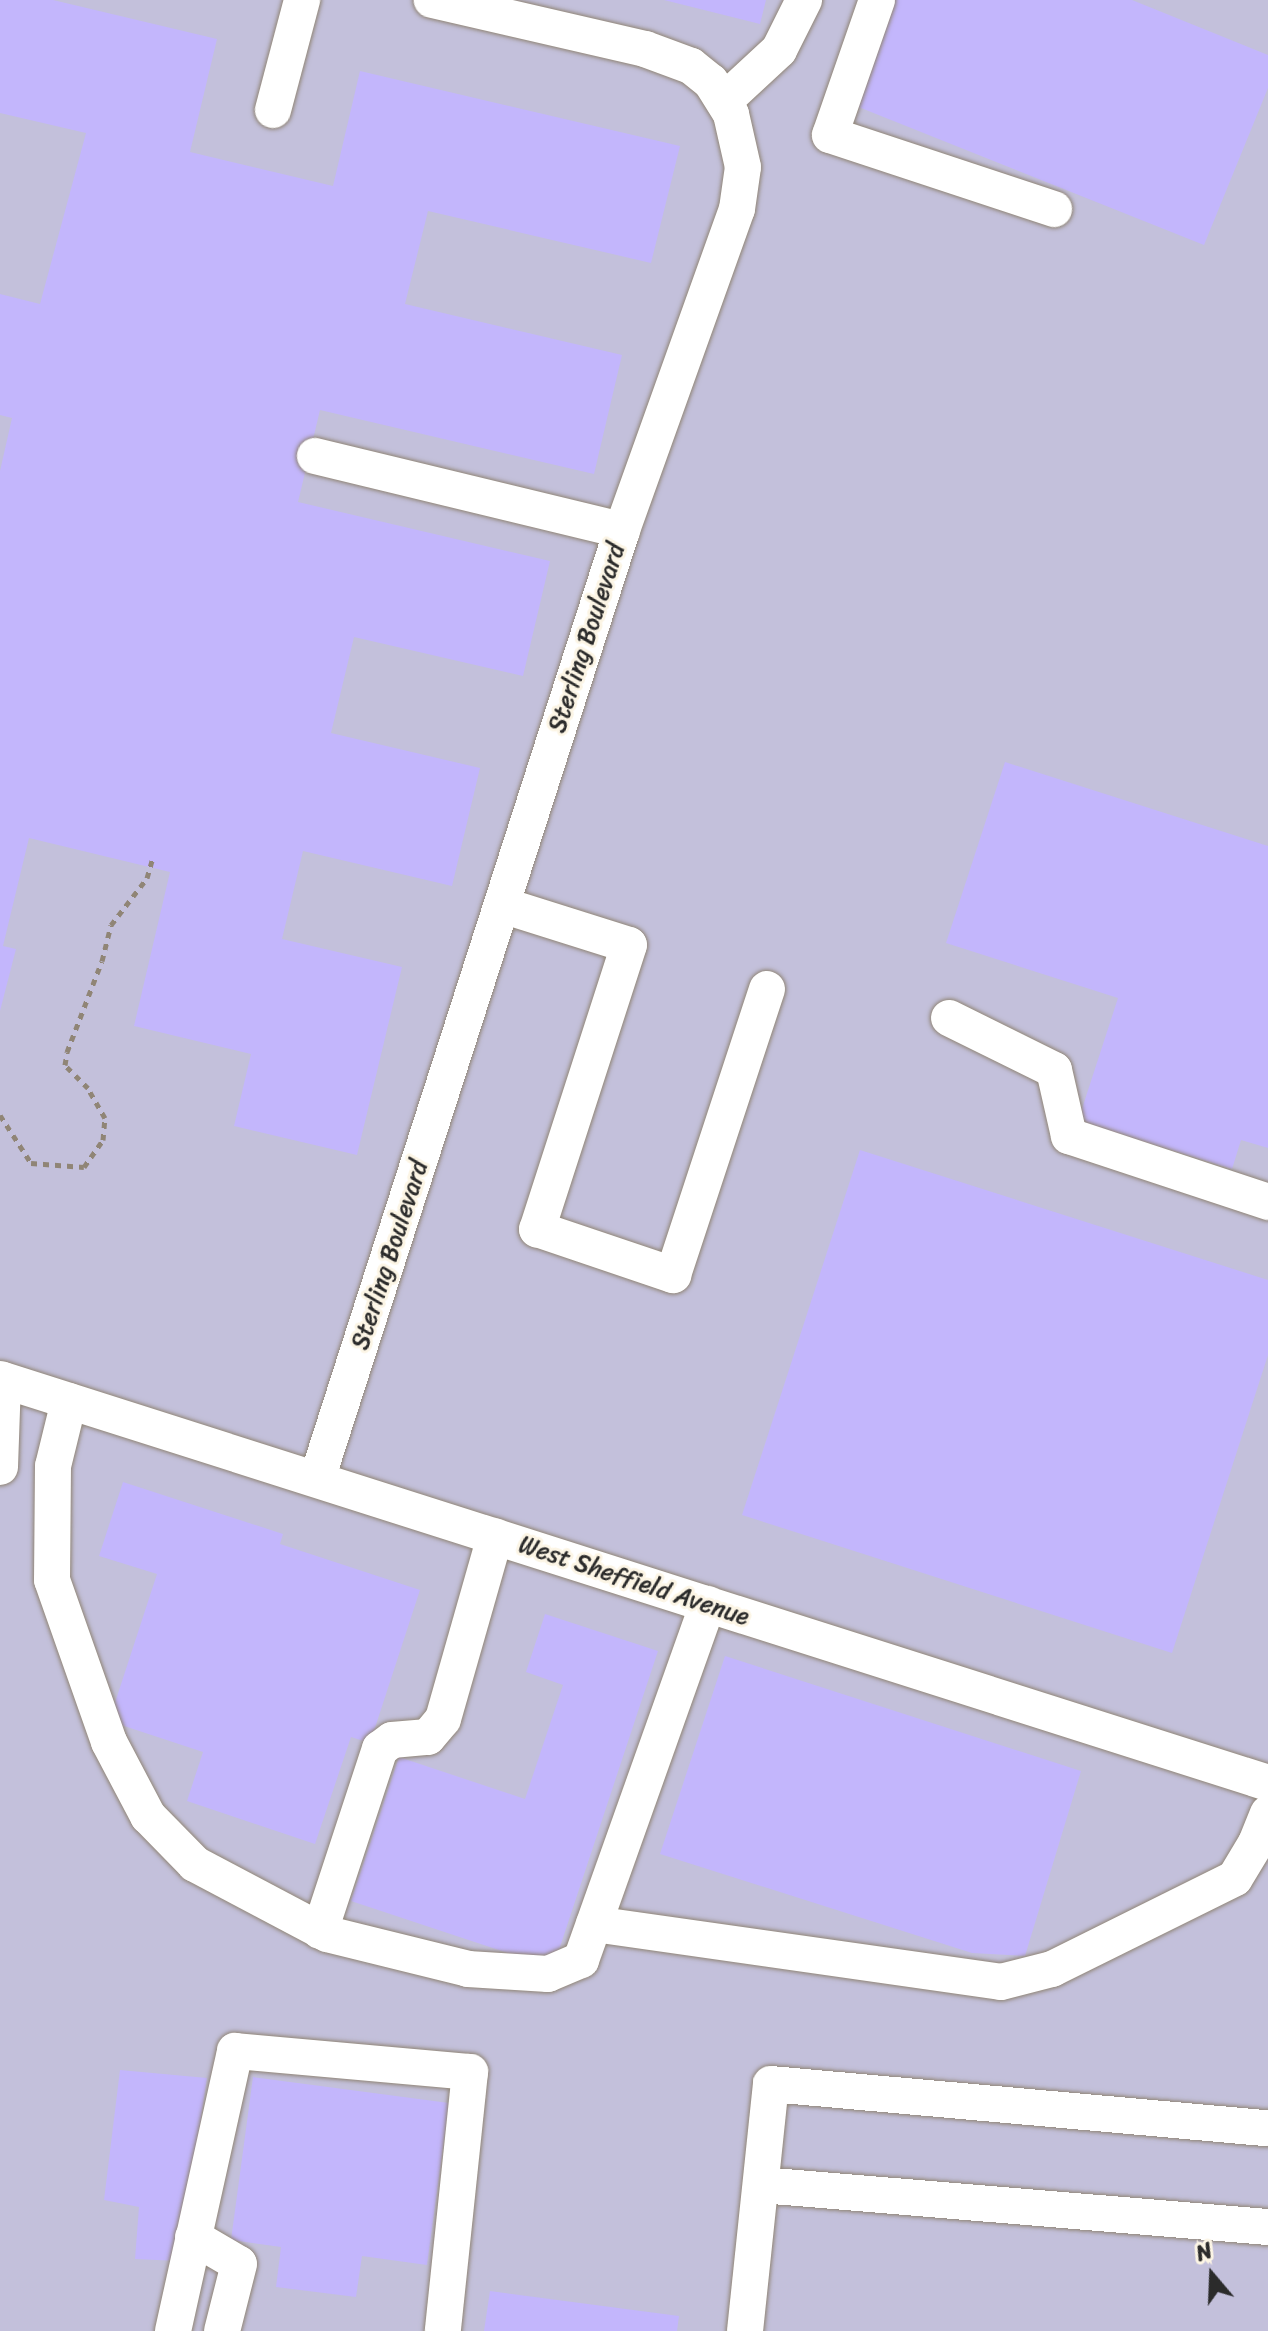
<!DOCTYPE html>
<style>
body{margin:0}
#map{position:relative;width:1268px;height:2331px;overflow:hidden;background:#f5dfc2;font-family:Sriracha,sans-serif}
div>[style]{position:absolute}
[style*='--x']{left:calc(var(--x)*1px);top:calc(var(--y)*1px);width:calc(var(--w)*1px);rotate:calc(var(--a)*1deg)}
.industrial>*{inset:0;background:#c3c0db;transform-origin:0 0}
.building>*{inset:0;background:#c3b6fc}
.path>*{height:5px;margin-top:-2.5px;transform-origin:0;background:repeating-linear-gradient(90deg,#908576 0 6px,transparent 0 12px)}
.roads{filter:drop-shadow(0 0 2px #908576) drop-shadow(0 0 2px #908576)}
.minor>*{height:36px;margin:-18px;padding:0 18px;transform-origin:18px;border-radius:18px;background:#fff}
span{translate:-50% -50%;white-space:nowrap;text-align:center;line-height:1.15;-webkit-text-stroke:6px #fcf5e5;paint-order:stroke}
.street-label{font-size:24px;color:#2b2b2b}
.north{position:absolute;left:1172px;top:2235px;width:80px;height:80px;-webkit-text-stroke:6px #fcf5e5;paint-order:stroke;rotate:341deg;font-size:22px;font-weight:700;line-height:32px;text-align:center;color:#2b2b2b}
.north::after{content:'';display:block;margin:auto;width:28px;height:36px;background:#2b2b2b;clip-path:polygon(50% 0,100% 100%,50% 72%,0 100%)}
</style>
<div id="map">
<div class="industrial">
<i style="left:0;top:0;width:1268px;height:2331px"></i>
</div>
<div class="building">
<i style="clip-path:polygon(0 0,53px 0,217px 39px,190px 152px,333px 186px,360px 71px,680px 146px,651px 263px,428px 211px,405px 304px,622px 355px,594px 474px,320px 410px,298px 502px,550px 561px,523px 676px,354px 637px,331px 733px,480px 768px,452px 886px,303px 851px,282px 939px,402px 967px,357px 1155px,234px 1126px,251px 1054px,134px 1026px,170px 872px,29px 838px,3px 946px,16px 949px,0 1011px,0 471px,12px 418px,0 415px,0 294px,40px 304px,86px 133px,0 113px)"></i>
<i style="clip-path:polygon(664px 0,766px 0,760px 24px)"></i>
<i style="clip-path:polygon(894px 0,1132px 0,1268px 55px,1268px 88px,1204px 245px,851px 104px)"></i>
<i style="clip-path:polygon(1005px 762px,1268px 846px,1268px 1148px,1241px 1140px,1232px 1169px,1078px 1121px,1118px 998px,946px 943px)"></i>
<i style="clip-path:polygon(860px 1150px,1268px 1280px,1268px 1355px,1172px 1653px,742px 1515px)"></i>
<i style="clip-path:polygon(123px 1482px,283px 1534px,280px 1544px,420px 1590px,370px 1743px,351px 1737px,315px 1844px,187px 1801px,203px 1752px,109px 1721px,157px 1574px,99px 1556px)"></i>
<i style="clip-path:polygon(545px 1614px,658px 1651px,553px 1968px,351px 1901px,399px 1757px,525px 1799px,563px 1685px,526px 1672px)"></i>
<i style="clip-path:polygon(725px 1656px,1081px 1771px,1025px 1956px,972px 1953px,660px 1854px)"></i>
<i style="clip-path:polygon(120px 2070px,207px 2078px,179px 2261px,135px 2259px,139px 2207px,104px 2200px)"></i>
<i style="clip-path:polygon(253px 2077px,449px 2103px,427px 2265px,362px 2256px,356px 2297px,276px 2287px,281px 2247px,231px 2240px)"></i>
<i style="clip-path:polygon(490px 2291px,679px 2316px,677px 2331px,484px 2331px)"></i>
</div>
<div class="path">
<i style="--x:0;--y:1115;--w:57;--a:57.1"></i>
<i style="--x:31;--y:1163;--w:53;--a:4.3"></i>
<i style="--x:84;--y:1167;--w:33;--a:-55"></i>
<i style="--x:103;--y:1140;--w:22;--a:-85"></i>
<i style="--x:105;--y:1118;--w:34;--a:-120"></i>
<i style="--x:88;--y:1088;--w:33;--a:-135"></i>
<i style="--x:65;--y:1065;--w:13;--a:-81"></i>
<i style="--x:67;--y:1052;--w:97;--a:-69"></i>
<i style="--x:102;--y:961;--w:37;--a:-76"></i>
<i style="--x:111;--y:925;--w:59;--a:-52.5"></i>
<i style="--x:147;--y:878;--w:22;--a:-74"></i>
</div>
<div class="roads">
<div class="minor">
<i style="--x:877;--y:0;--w:143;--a:109.2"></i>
<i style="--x:830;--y:135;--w:236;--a:18.3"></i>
<i style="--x:724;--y:101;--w:75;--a:-42.8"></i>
<i style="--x:779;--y:50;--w:56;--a:-63.4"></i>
<i style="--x:273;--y:110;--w:114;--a:-75.2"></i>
<i style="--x:315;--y:456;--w:316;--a:13.6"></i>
<i style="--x:502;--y:905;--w:133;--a:17.5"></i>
<i style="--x:629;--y:945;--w:299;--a:107.9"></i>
<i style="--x:537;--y:1229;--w:144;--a:18.7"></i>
<i style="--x:673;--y:1275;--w:301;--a:-71.8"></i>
<i style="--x:949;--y:1018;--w:117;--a:26.3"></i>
<i style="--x:1054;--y:1070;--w:68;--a:77.2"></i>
<i style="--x:1069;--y:1136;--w:210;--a:18.3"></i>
<i style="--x:0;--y:1379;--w:1331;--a:17.67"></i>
<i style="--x:69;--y:1401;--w:67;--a:103.8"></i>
<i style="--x:53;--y:1466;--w:114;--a:90.5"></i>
<i style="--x:52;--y:1580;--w:172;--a:70.6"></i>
<i style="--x:109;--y:1742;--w:84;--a:62.2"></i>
<i style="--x:148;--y:1816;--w:67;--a:45.6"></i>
<i style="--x:195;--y:1864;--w:149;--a:27.9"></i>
<i style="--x:327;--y:1934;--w:145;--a:13.9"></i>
<i style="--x:468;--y:1969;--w:80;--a:3.6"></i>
<i style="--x:548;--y:1974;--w:36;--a:-23"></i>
<i style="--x:581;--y:1960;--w:378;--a:-70.4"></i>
<i style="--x:0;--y:1467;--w:87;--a:-88"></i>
<i style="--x:317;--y:1479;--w:997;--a:-72.18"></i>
<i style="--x:622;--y:530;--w:341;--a:-70.3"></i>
<i style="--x:737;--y:209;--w:42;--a:-81.9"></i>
<i style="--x:743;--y:167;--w:54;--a:-102.8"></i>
<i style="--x:731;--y:114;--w:38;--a:-122"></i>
<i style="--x:711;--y:82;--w:26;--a:-141"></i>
<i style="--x:691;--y:66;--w:49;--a:-159.7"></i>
<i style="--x:645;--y:49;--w:219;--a:-167"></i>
<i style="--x:594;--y:1924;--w:411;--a:8.1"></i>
<i style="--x:1001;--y:1982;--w:53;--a:-14.3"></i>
<i style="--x:1052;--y:1969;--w:204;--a:-26.4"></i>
<i style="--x:1235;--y:1878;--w:41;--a:-59"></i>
<i style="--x:1256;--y:1843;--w:32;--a:-68"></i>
<i style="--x:320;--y:1931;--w:192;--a:-71.8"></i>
<i style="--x:380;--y:1749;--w:15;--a:-37"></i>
<i style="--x:392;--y:1740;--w:36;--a:-5"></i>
<i style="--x:428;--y:1737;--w:23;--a:-50"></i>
<i style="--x:443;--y:1719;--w:190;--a:-74.1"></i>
<i style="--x:761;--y:2185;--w:509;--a:4.74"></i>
<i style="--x:193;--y:2237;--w:53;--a:30.4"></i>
<i style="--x:239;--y:2264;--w:69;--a:104.2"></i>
<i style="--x:173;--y:2331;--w:287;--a:-77.5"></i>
<i style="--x:235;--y:2051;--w:236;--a:5.1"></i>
<i style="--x:470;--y:2072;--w:260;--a:96"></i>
<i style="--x:745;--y:2331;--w:248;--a:-84"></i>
<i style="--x:771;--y:2084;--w:499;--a:5.1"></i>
</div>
</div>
<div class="street-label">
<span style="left:587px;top:638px;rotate:-72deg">Sterling Boulevard</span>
<span style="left:390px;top:1255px;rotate:-72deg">Sterling Boulevard</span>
<span style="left:634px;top:1581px;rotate:18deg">West Sheffield Avenue</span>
</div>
<div class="north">N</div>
</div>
